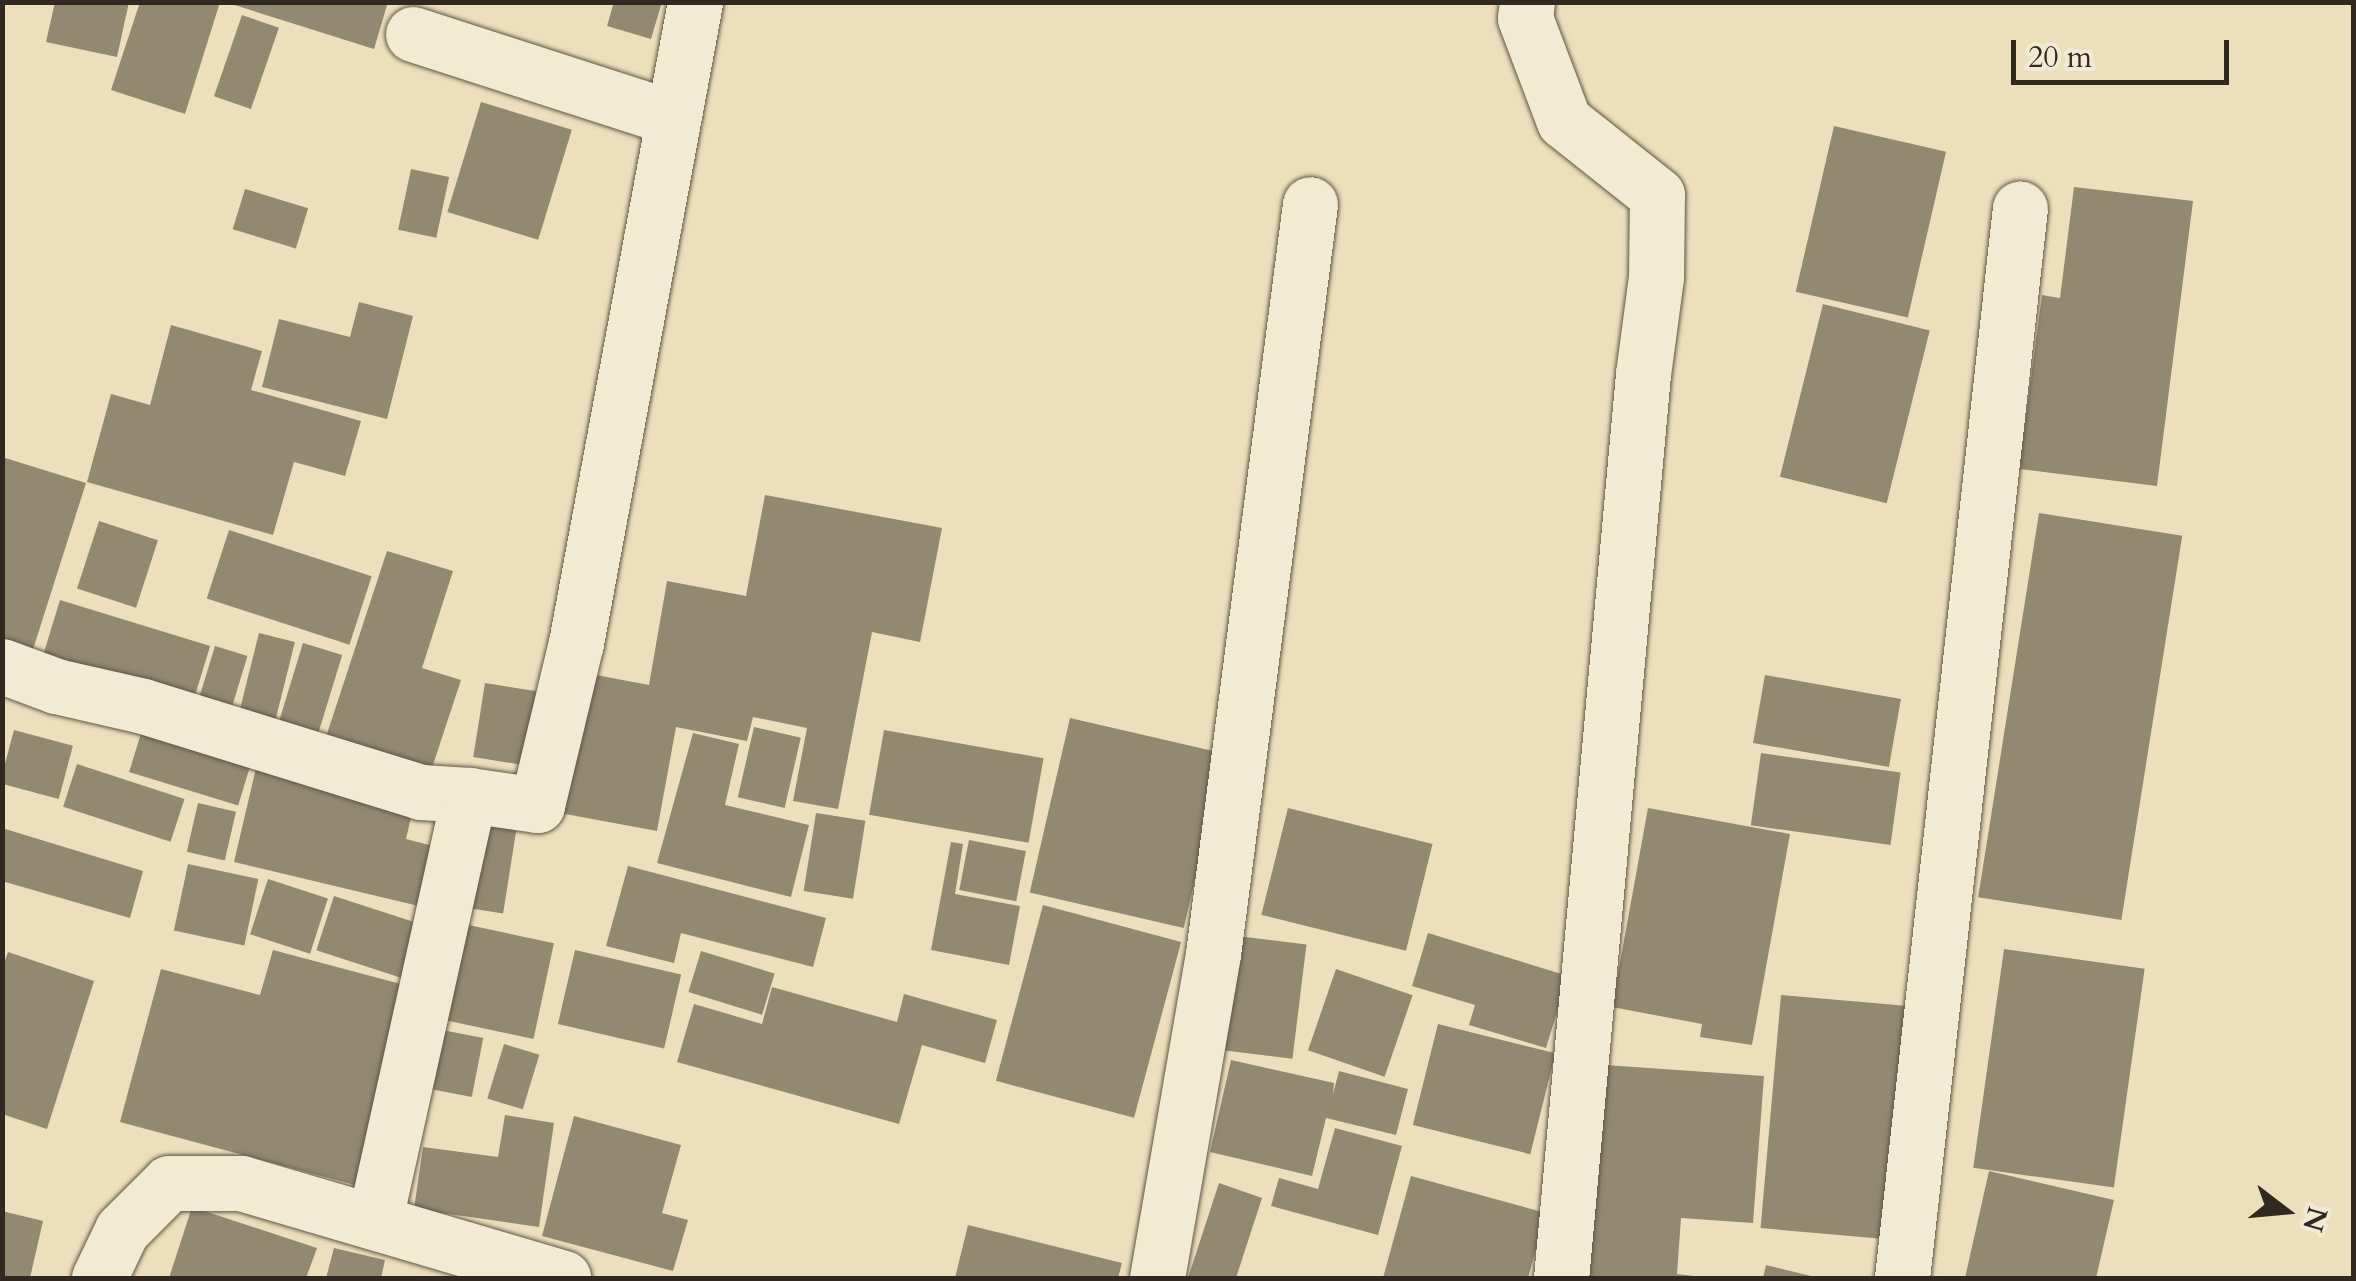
<!DOCTYPE html>
<style>
body{margin:0}
#map{position:relative;width:2356px;height:1281px;overflow:hidden;background:#eddfbb;font-family:Cardo,serif}
div>[style]{position:absolute}
[style*='--x']{left:calc(var(--x)*1px);top:calc(var(--y)*1px);width:calc(var(--w)*1px);rotate:calc(var(--a)*1deg)}
.building>*{inset:0;background:#938870;transform-origin:0 0}
.roads{filter:drop-shadow(0 0 2px #605646) drop-shadow(0 0 2px #605646)}
.minor>*{height:55px;margin:-27.5px;padding:0 27.5px;transform-origin:27.5px;border-radius:27.5px;background:#f3ead3}
span{translate:-50% -50%;white-space:nowrap;text-align:center;line-height:1.15;-webkit-text-stroke:8px #f3ead3;paint-order:stroke}
.frame{position:absolute;inset:0;border:5px solid #31291f;pointer-events:none}
.north{position:absolute;left:2236px;top:1161px;width:100px;height:100px;-webkit-text-stroke:8px #f3ead3;paint-order:stroke;rotate:106deg;font-size:28px;font-weight:700;line-height:40px;text-align:center;color:#31291f}
.north::after{content:'';display:block;margin:auto;width:35px;height:45px;background:#31291f;clip-path:polygon(50% 0,100% 100%,50% 72%,0 100%)}
.scale{position:absolute;left:2011px;top:40px;width:218px;height:45px;box-sizing:border-box;border:5px solid #31291f;border-top:0;padding-left:12px;font-size:30px;line-height:35px;white-space:nowrap;color:#31291f;-webkit-text-stroke:8px #f3ead3;paint-order:stroke}
</style>
<div id="map">
<div class="building">
<i style="clip-path:polygon(55px 2px,129px 2px,117px 57px,46px 42px)"></i>
<i style="clip-path:polygon(140px 2px,220px 2px,185px 114px,111px 90px)"></i>
<i style="clip-path:polygon(225px 2px,388px 2px,374px 49px)"></i>
<i style="clip-path:polygon(614px 2px,662px 2px,651px 39px,607px 26px)"></i>
<i style="left:242px;top:15px;width:39px;height:86px;rotate:19deg"></i>
<i style="left:481px;top:102px;width:95px;height:115px;rotate:17deg"></i>
<i style="left:1834px;top:126px;width:115px;height:170px;rotate:13deg"></i>
<i style="left:411px;top:169px;width:39px;height:62px;rotate:12deg"></i>
<i style="clip-path:polygon(2074px 187px,2193px 201px,2157px 486px,2019px 469px,2042px 295px,2060px 298px)"></i>
<i style="left:245px;top:189px;width:66px;height:42px;rotate:17deg"></i>
<i style="clip-path:polygon(359px 302px,413px 316px,387px 419px,262px 387px,279px 319px,350px 337px)"></i>
<i style="left:1823px;top:304px;width:110px;height:178px;rotate:14deg"></i>
<i style="clip-path:polygon(171px 325px,262px 351px,251px 390px,361px 421px,345px 476px,294px 462px,273px 535px,87px 482px,111px 394px,150px 405px)"></i>
<i style="clip-path:polygon(2px 457px,86px 483px,28px 665px,2px 657px)"></i>
<i style="clip-path:polygon(765px 495px,942px 528px,920px 642px,872px 632px,838px 809px,793px 801px,807px 728px,753px 717px,747px 741px,676px 727px,657px 831px,549px 811px,575px 671px,649px 685px,667px 581px,746px 596px)"></i>
<i style="left:2039px;top:513px;width:145px;height:389px;rotate:9deg"></i>
<i style="left:99px;top:521px;width:62px;height:71px;rotate:18deg"></i>
<i style="left:229px;top:530px;width:150px;height:72px;rotate:18deg"></i>
<i style="clip-path:polygon(387px 551px,453px 571px,422px 668px,461px 680px,428px 780px,323px 746px)"></i>
<i style="left:60px;top:600px;width:157px;height:76px;rotate:17deg"></i>
<i style="left:259px;top:633px;width:37px;height:85px;rotate:14deg"></i>
<i style="left:303px;top:643px;width:41px;height:86px;rotate:17deg"></i>
<i style="left:215px;top:646px;width:34px;height:73px;rotate:17deg"></i>
<i style="left:1765px;top:675px;width:138px;height:69px;rotate:10deg"></i>
<i style="left:485px;top:683px;width:67px;height:75px;rotate:9deg"></i>
<i style="left:1070px;top:718px;width:158px;height:179px;rotate:13deg"></i>
<i style="left:754px;top:727px;width:48px;height:72px;rotate:13deg"></i>
<i style="left:14px;top:730px;width:61px;height:55px;rotate:15deg"></i>
<i style="left:142px;top:730px;width:114px;height:44px;rotate:17deg"></i>
<i style="left:884px;top:730px;width:162px;height:86px;rotate:10deg"></i>
<i style="clip-path:polygon(693px 733px,739px 744px,725px 805px,809px 825px,791px 897px,657px 863px)"></i>
<i style="left:1761px;top:753px;width:141px;height:73px;rotate:8deg"></i>
<i style="left:77px;top:764px;width:113px;height:45px;rotate:18deg"></i>
<i style="clip-path:polygon(256px 768px,414px 804px,406px 839px,441px 848px,427px 908px,234px 862px)"></i>
<i style="left:198px;top:803px;width:39px;height:50px;rotate:13deg"></i>
<i style="left:1288px;top:808px;width:149px;height:110px;rotate:14deg"></i>
<i style="clip-path:polygon(1648px 808px,1790px 834px,1752px 1045px,1700px 1037px,1702px 1024px,1612px 1007px)"></i>
<i style="left:816px;top:813px;width:50px;height:79px;rotate:9deg"></i>
<i style="left:475px;top:816px;width:43px;height:92px;rotate:9deg"></i>
<i style="clip-path:polygon(2px 828px,143px 871px,130px 918px,2px 881px)"></i>
<i style="left:969px;top:840px;width:58px;height:51px;rotate:11deg"></i>
<i style="clip-path:polygon(951px 842px,963px 844px,955px 894px,1020px 906px,1009px 965px,931px 950px)"></i>
<i style="left:188px;top:864px;width:72px;height:68px;rotate:12deg"></i>
<i style="clip-path:polygon(628px 866px,826px 918px,813px 967px,681px 933px,674px 963px,606px 946px)"></i>
<i style="left:268px;top:879px;width:63px;height:58px;rotate:18deg"></i>
<i style="left:334px;top:896px;width:101px;height:57px;rotate:18deg"></i>
<i style="left:1043px;top:905px;width:143px;height:182px;rotate:15deg"></i>
<i style="left:459px;top:923px;width:97px;height:98px;rotate:12deg"></i>
<i style="clip-path:polygon(1428px 933px,1568px 976px,1546px 1048px,1469px 1025px,1475px 1005px,1412px 986px)"></i>
<i style="left:1237px;top:936px;width:70px;height:115px;rotate:7deg"></i>
<i style="left:2004px;top:949px;width:142px;height:221px;rotate:8deg"></i>
<i style="clip-path:polygon(273px 950px,412px 987px,359px 1186px,120px 1122px,161px 969px,260px 995px)"></i>
<i style="left:575px;top:950px;width:109px;height:76px;rotate:13deg"></i>
<i style="left:701px;top:951px;width:77px;height:43px;rotate:17deg"></i>
<i style="clip-path:polygon(8px 952px,94px 981px,47px 1129px,2px 1114px,2px 969px)"></i>
<i style="left:1336px;top:969px;width:81px;height:86px;rotate:19deg"></i>
<i style="clip-path:polygon(772px 987px,897px 1022px,904px 994px,997px 1020px,985px 1063px,922px 1045px,899px 1124px,677px 1062px,694px 1004px,762px 1024px)"></i>
<i style="left:1781px;top:995px;width:139px;height:234px;rotate:5deg"></i>
<i style="left:1438px;top:1024px;width:121px;height:104px;rotate:14deg"></i>
<i style="left:442px;top:1030px;width:42px;height:60px;rotate:11deg"></i>
<i style="left:504px;top:1044px;width:37px;height:57px;rotate:17deg"></i>
<i style="clip-path:polygon(1231px 1060px,1334px 1083px,1333px 1094px,1339px 1071px,1408px 1089px,1396px 1135px,1326px 1118px,1312px 1176px,1210px 1152px)"></i>
<i style="clip-path:polygon(1605px 1065px,1764px 1076px,1753px 1223px,1681px 1218px,1677px 1274px,1711px 1278px,1589px 1278px)"></i>
<i style="clip-path:polygon(505px 1115px,554px 1123px,539px 1227px,414px 1209px,423px 1147px,498px 1157px)"></i>
<i style="clip-path:polygon(574px 1116px,681px 1145px,662px 1213px,688px 1220px,673px 1271px,542px 1236px)"></i>
<i style="clip-path:polygon(1335px 1128px,1402px 1146px,1378px 1235px,1271px 1206px,1279px 1178px,1318px 1189px)"></i>
<i style="clip-path:polygon(1989px 1171px,2114px 1200px,2096px 1278px,1965px 1278px)"></i>
<i style="clip-path:polygon(1411px 1176px,1546px 1213px,1528px 1278px,1383px 1278px)"></i>
<i style="clip-path:polygon(1219px 1183px,1262px 1198px,1236px 1278px,1188px 1278px)"></i>
<i style="clip-path:polygon(192px 1207px,317px 1248px,306px 1278px,169px 1278px)"></i>
<i style="clip-path:polygon(2px 1211px,43px 1221px,30px 1278px,2px 1278px)"></i>
<i style="clip-path:polygon(968px 1225px,1122px 1263px,1118px 1278px,955px 1278px)"></i>
<i style="clip-path:polygon(334px 1248px,385px 1260px,381px 1278px,326px 1278px)"></i>
<i style="clip-path:polygon(1766px 1265px,1815px 1277px,1814px 1278px,1763px 1278px)"></i>
</div>
<div class="roads">
<div class="minor">
<i style="--x:1527;--y:2;--w:16;--a:97"></i>
<i style="--x:1525;--y:18;--w:110;--a:69.3"></i>
<i style="--x:1564;--y:121;--w:119;--a:38.5"></i>
<i style="--x:1657;--y:195;--w:82;--a:90.7"></i>
<i style="--x:1656;--y:277;--w:98;--a:97.6"></i>
<i style="--x:1643;--y:374;--w:908;--a:95.18"></i>
<i style="--x:413;--y:34;--w:273;--a:17.9"></i>
<i style="--x:2;--y:666;--w:58;--a:20.3"></i>
<i style="--x:56;--y:686;--w:89;--a:12.9"></i>
<i style="--x:143;--y:706;--w:291;--a:17.2"></i>
<i style="--x:421;--y:792;--w:48;--a:3.6"></i>
<i style="--x:469;--y:795;--w:437;--a:102.5"></i>
<i style="--x:469;--y:795;--w:69;--a:8.4"></i>
<i style="--x:537;--y:805;--w:167;--a:-76.5"></i>
<i style="--x:576;--y:643;--w:652;--a:-79.48"></i>
<i style="--x:99;--y:1278;--w:53;--a:-64.4"></i>
<i style="--x:122;--y:1230;--w:66;--a:-45"></i>
<i style="--x:169;--y:1183;--w:72;--a:0"></i>
<i style="--x:241;--y:1183;--w:336;--a:16.4"></i>
<i style="--x:1157;--y:1278;--w:329;--a:-80.2"></i>
<i style="--x:1213;--y:954;--w:756;--a:-82.63"></i>
<i style="--x:1902;--y:1278;--w:1076;--a:-83.71"></i>
</div>
</div>
<div class="frame"></div>
<div class="north">N</div>
<div class="scale">20 m</div>
</div>
